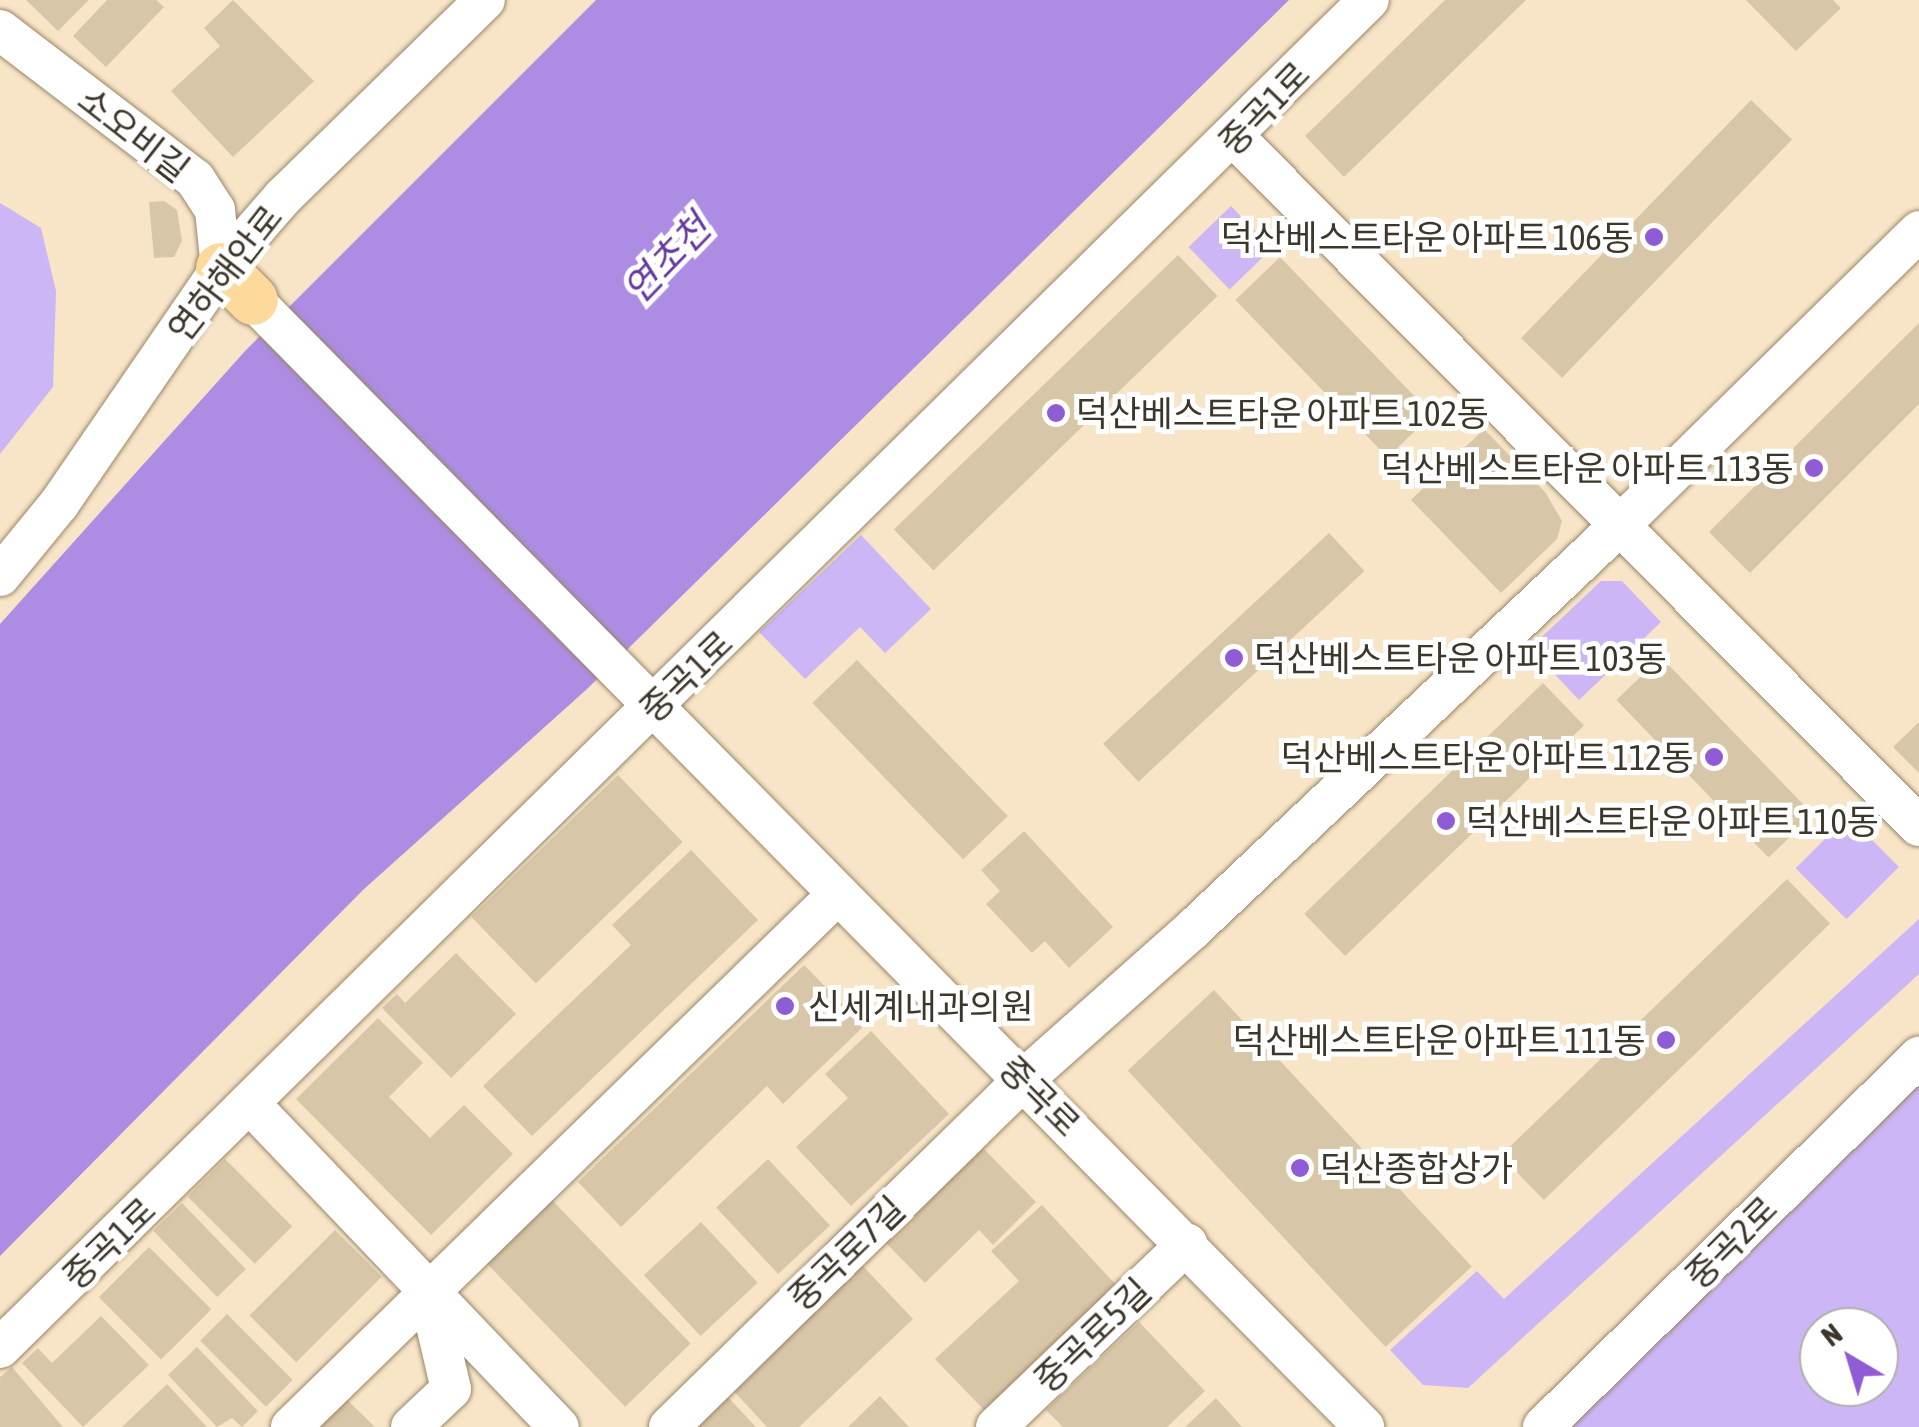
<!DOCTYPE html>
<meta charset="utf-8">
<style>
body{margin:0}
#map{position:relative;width:1919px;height:1427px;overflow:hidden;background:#f8e5c7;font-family:"Asap Condensed","Noto Sans KR",sans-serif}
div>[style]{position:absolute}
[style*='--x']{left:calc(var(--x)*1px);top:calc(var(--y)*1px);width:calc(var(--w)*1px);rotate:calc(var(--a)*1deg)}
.green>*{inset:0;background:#ccb6f6;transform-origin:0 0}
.water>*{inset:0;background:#ad8de3}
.building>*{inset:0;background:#d8c6a8;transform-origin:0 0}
.roads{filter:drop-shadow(0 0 2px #99876b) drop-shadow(0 0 2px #99876b)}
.minor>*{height:40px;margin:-20px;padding:0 20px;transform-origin:20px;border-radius:20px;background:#fff}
.major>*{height:50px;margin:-25px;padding:0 25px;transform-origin:25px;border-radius:25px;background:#fdda9c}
.dots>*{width:28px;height:28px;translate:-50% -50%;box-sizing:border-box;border:5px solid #fff;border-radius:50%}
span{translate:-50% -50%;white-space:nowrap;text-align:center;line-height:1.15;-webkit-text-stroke:10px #fff;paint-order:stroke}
.street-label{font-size:35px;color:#3d362a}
.poi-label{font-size:35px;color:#3d362a}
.right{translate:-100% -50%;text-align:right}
.left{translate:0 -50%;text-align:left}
.water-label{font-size:38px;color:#663a9e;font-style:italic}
.north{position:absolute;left:1799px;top:1307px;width:100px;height:100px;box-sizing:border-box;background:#fff;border:2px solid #b1afaa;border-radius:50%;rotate:322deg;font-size:28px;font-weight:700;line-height:40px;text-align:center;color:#3d362a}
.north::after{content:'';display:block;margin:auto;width:35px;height:45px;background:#8f5cd5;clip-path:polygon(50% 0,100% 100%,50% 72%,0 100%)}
</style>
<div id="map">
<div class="green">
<i style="clip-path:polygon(0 203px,41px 228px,56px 291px,53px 387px,0 454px)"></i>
<i style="left:1231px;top:206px;width:59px;height:59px;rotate:46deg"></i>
<i style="clip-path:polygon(861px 535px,931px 609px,885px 653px,860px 627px,805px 679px,759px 632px)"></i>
<i style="clip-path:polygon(1601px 581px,1622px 581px,1661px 622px,1579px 700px,1530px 648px)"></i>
<i style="left:1848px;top:816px;width:72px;height:74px;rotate:45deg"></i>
<i style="clip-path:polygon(1919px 919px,1919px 974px,1468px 1388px,1423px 1385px,1390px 1350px,1477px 1271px,1504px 1299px)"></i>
<i style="clip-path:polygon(evenodd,1904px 1071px,1919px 1086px,1919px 1427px,1543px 1427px,1904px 1071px,1819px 1327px,1879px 1327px,1879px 1387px,1819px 1387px,1819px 1327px)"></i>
</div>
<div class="water">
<i style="clip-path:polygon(596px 0,1289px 0,587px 689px,363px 890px,0 1256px,0 624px,246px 350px)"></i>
</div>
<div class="building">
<i style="clip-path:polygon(26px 0,89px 0,58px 31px)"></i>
<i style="clip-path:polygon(107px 0,156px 0,164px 7px,106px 67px,73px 36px)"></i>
<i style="clip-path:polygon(233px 0,314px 81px,233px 157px,171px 91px,220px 46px,204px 28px)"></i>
<i style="clip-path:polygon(1445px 0,1526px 0,1344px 177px,1305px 136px)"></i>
<i style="clip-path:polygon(1746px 0,1833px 0,1841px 8px,1796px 51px)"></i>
<i style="left:1751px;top:100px;width:57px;height:331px;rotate:44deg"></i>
<i style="clip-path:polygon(164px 201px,177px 210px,182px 241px,174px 257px,154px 258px,149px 202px)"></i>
<i style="left:1178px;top:255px;width:57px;height:395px;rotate:46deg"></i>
<i style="left:1280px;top:257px;width:219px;height:62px;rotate:46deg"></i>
<i style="clip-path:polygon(1919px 323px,1919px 404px,1750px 573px,1709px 532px)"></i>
<i style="clip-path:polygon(1484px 429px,1545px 492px,1562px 521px,1557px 539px,1501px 593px,1411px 500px)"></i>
<i style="left:1329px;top:533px;width:52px;height:309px;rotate:47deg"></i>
<i style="left:1661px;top:657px;width:219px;height:62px;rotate:46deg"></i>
<i style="left:857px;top:660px;width:217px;height:62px;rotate:46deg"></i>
<i style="left:1543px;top:683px;width:59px;height:332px;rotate:46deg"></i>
<i style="clip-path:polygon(1919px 722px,1919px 773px,1893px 747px)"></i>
<i style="left:618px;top:775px;width:93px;height:204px;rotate:46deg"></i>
<i style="clip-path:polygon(1024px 831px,1113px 927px,1069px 968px,1045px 941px,1032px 953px,986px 904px,1000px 891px,981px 870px)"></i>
<i style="clip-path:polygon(691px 850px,758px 920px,532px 1136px,483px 1086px,631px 945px,612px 925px)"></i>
<i style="left:1787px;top:879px;width:62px;height:398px;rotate:46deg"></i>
<i style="clip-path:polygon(456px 953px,516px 1014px,451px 1078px,382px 1008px,397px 994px,405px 1003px)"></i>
<i style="clip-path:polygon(804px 965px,864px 1026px,783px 1104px,767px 1086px,621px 1227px,578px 1182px)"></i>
<i style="left:1214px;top:990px;width:378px;height:118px;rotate:47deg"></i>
<i style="clip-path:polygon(378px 1018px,423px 1063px,389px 1097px,430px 1138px,464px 1105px,513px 1154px,431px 1235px,296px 1099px)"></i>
<i style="clip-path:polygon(871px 1031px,949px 1114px,851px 1206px,796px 1147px,848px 1098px,825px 1074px)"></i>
<i style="clip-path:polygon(983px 1148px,1036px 1202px,993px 1245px,979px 1230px,925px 1283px,886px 1243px)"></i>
<i style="left:225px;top:1159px;width:95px;height:53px;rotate:45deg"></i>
<i style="left:768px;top:1159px;width:91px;height:71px;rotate:47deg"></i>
<i style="left:551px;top:1199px;width:201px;height:91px;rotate:46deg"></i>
<i style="left:182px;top:1203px;width:92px;height:40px;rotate:46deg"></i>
<i style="clip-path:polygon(1042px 1205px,1117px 1286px,984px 1410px,935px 1359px,1019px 1281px,991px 1251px)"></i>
<i style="left:701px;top:1222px;width:83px;height:78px;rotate:47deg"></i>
<i style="left:335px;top:1230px;width:66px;height:121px;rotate:45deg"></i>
<i style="left:149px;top:1247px;width:88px;height:71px;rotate:45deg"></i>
<i style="clip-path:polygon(861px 1264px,913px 1319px,799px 1427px,767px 1427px,731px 1388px)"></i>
<i style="left:227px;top:1314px;width:93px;height:38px;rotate:45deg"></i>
<i style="clip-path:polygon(101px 1316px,149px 1365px,83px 1427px,22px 1363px,38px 1348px,52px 1363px)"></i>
<i style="clip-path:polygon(1139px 1322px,1205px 1391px,1167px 1427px,1063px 1427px,1046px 1410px)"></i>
<i style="clip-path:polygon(197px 1347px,258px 1411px,242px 1427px,232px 1418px,217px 1427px,168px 1375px)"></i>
<i style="clip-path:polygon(12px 1367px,63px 1427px,0 1427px,0 1377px)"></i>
<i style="clip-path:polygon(167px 1384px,207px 1427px,122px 1427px)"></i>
<i style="clip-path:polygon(336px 1389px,375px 1427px,298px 1427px)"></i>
<i style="clip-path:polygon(726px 1395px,756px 1427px,692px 1427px)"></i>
<i style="clip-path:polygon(880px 1396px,909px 1427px,848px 1427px)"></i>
<i style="clip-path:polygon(1216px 1398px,1242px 1427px,1185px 1427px)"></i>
</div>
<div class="roads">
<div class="minor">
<i style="--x:0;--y:30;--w:245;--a:37.4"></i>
<i style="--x:195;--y:179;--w:37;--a:57"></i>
<i style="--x:215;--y:210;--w:58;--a:84.1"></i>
<i style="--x:1235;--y:138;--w:970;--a:45.17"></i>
<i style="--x:253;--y:300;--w:1583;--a:45.41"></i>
<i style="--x:0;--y:576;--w:93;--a:-50.7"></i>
<i style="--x:59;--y:504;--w:286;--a:-55.5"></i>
<i style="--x:221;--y:268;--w:94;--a:-48.9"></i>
<i style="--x:283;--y:197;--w:282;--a:-44.3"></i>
<i style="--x:252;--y:1106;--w:444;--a:46.3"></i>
<i style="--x:0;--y:1348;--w:1921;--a:-44.56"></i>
<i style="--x:291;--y:1427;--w:764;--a:-44.26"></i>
<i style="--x:411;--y:1427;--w:55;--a:-43.5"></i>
<i style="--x:451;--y:1389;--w:101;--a:-103.2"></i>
<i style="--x:669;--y:1427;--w:496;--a:-44.4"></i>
<i style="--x:1023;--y:1080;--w:227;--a:-41.6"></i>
<i style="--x:1193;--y:929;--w:585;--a:-43.41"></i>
<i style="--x:1618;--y:527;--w:422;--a:-44.5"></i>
<i style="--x:996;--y:1427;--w:265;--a:-43.8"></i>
<i style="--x:1543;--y:1427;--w:528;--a:-44.54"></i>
</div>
<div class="major">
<i style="--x:221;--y:268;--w:45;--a:45"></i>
</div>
</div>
<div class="dots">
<i style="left:1654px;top:237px;background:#8f5cd5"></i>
<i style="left:1056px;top:413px;background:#8f5cd5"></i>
<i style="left:1814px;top:468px;background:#8f5cd5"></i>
<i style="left:1234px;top:658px;background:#8f5cd5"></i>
<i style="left:1714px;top:757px;background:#8f5cd5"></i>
<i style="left:1446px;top:821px;background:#8f5cd5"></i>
<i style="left:785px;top:1006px;background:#8f5cd5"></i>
<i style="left:1666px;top:1040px;background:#8f5cd5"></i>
<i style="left:1300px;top:1168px;background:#8f5cd5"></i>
</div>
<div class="street-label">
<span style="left:1264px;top:108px;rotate:-46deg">중곡1로</span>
<span style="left:134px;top:134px;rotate:38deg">소오비길</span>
<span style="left:225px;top:273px;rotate:-52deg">연하해안로</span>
<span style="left:686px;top:676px;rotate:-44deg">중곡1로</span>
<span style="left:1040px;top:1096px;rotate:45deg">중곡로</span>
<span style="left:1731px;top:1242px;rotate:-45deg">중곡2로</span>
<span style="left:109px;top:1243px;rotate:-44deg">중곡1로</span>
<span style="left:846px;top:1253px;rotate:-44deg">중곡로7길</span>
<span style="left:1092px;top:1335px;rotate:-44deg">중곡로5길</span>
</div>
<div class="poi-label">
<span class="right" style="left:1634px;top:237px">덕산베스트타운 아파트 106동</span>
<span class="left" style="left:1076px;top:413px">덕산베스트타운 아파트 102동</span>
<span class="right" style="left:1794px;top:468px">덕산베스트타운 아파트 113동</span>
<span class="left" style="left:1254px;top:658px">덕산베스트타운 아파트 103동</span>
<span class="right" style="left:1694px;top:757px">덕산베스트타운 아파트 112동</span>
<span class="left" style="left:1466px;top:821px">덕산베스트타운 아파트 110동</span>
<span class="left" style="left:808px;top:1006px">신세계내과의원</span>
<span class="right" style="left:1646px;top:1040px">덕산베스트타운 아파트 111동</span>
<span class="left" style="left:1320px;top:1168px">덕산종합상가</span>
</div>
<div class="water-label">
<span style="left:667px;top:259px;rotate:-46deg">연초천</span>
</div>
<div class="north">N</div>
</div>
